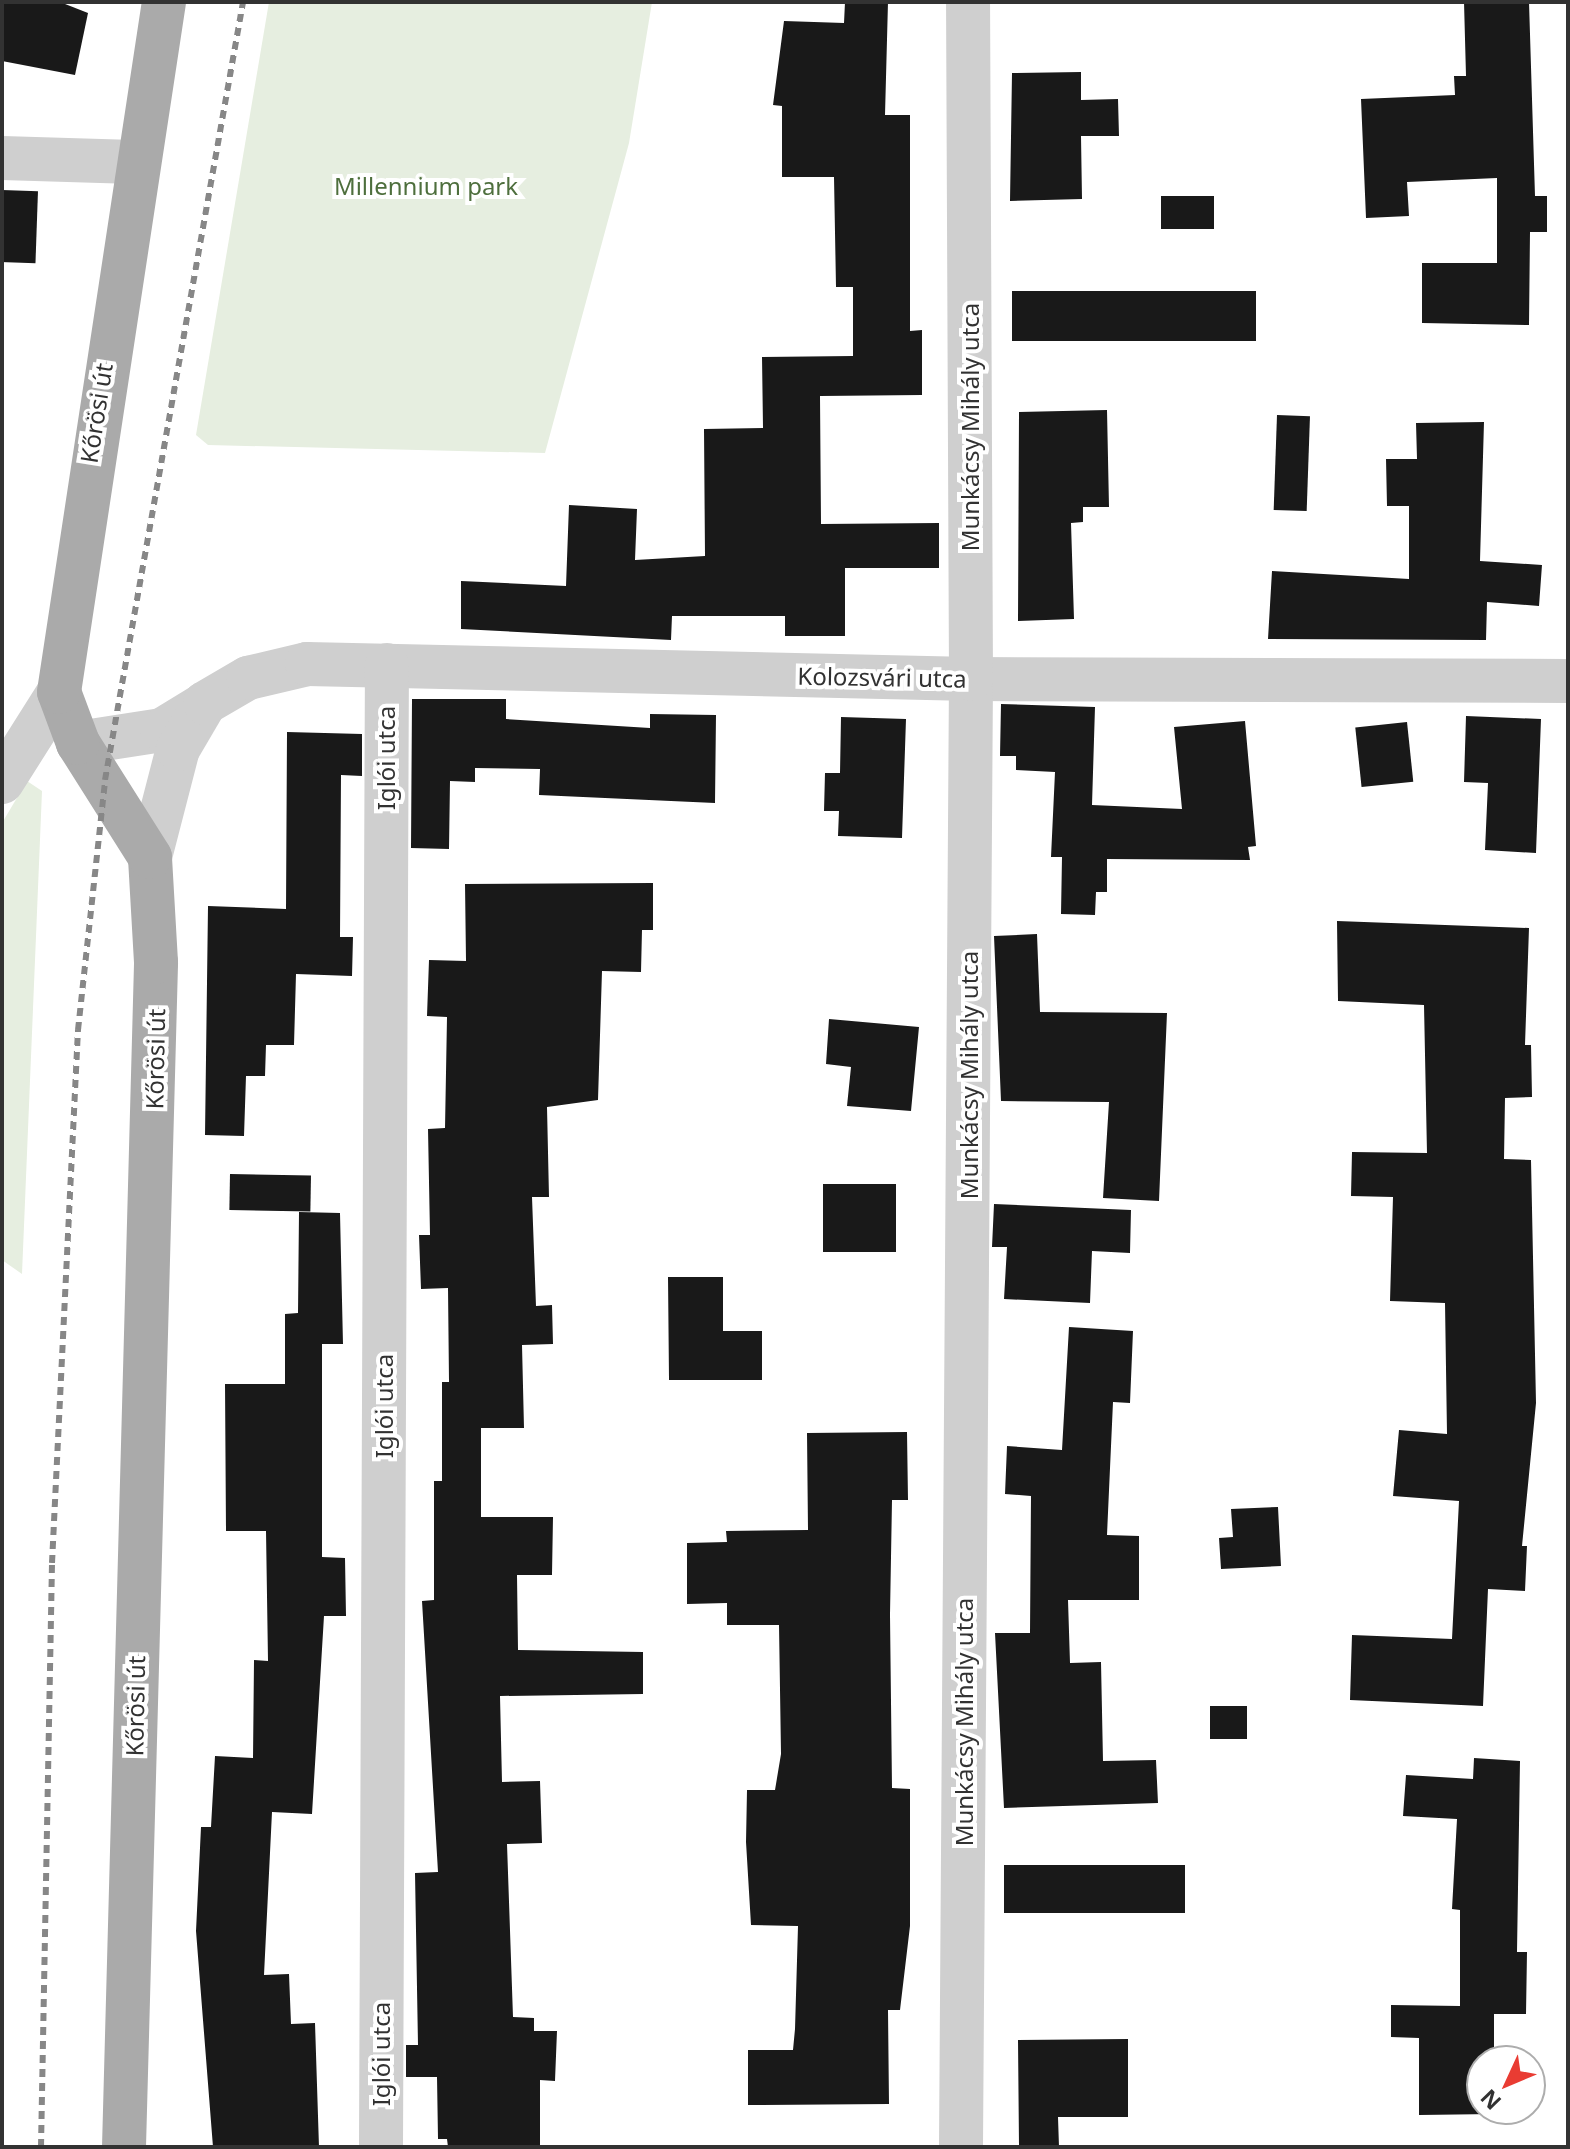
<!DOCTYPE html>
<meta charset="utf-8">
<style>
body{margin:0}
#map{position:relative;width:1570px;height:2149px;overflow:hidden;background:#fff;font-family:"Noto Sans",sans-serif}
div>[style]{position:absolute}
[style*='--x']{left:calc(var(--x)*1px);top:calc(var(--y)*1px);width:calc(var(--w)*1px);rotate:calc(var(--a)*1deg)}
.green>*{inset:0;background:#e6eee0}
.building>*{inset:0;background:#191919;transform-origin:0 0}
.minor>*{height:44px;margin:-22px;padding:0 22px;transform-origin:22px;border-radius:22px;background:#cfcfcf}
.major>*{height:44px;margin:-22px;padding:0 22px;transform-origin:22px;border-radius:22px;background:#aaa}
.rail>*{height:6px;margin-top:-3px;transform-origin:0;background:repeating-linear-gradient(90deg,#878787 0 8px,transparent 0 14px)}
span{translate:-50% -50%;white-space:nowrap;text-align:center;line-height:1.15;-webkit-text-stroke:8px #fff;paint-order:stroke}
.park-label{font-size:24px;color:#4e6f3d}
.street-label{font-size:24px;color:#323232}
.frame{position:absolute;inset:0;border:4px solid #323232;pointer-events:none}
.north{position:absolute;left:1466px;top:2045px;width:80px;height:80px;box-sizing:border-box;background:#fff;border:2px solid #adadad;border-radius:50%;rotate:226deg;font-size:22px;font-weight:700;line-height:32px;text-align:center;color:#323232}
.north::after{content:'';display:block;margin:auto;width:28px;height:36px;background:#e93c33;clip-path:polygon(50% 0,100% 100%,50% 72%,0 100%)}
</style>
<div id="map">
<div class="green">
<i style="clip-path:polygon(269px 2px,652px 2px,629px 143px,545px 453px,208px 445px,196px 435px)"></i>
<i style="clip-path:polygon(27px 781px,42px 791px,22px 1274px,2px 1260px,2px 823px)"></i>
</div>
<div class="building">
<i style="clip-path:polygon(2px 2px,60px 2px,88px 13px,75px 75px,2px 61px)"></i>
<i style="clip-path:polygon(845px 2px,888px 2px,885px 115px,910px 115px,910px 331px,922px 330px,922px 395px,820px 396px,821px 524px,939px 523px,939px 568px,845px 568px,845px 636px,785px 636px,785px 616px,672px 616px,671px 640px,461px 629px,461px 581px,566px 586px,569px 505px,637px 509px,635px 560px,705px 556px,704px 429px,763px 428px,762px 357px,853px 356px,853px 287px,836px 287px,834px 177px,782px 177px,782px 106px,773px 105px,784px 21px,844px 23px)"></i>
<i style="clip-path:polygon(1464px 2px,1529px 2px,1535px 196px,1547px 196px,1547px 232px,1530px 232px,1529px 325px,1422px 323px,1422px 263px,1497px 263px,1497px 178px,1407px 182px,1409px 216px,1366px 218px,1361px 99px,1455px 95px,1454px 76px,1466px 76px)"></i>
<i style="clip-path:polygon(1081px 72px,1081px 100px,1118px 99px,1119px 136px,1081px 136px,1082px 199px,1010px 201px,1012px 73px)"></i>
<i style="left:2px;top:190px;width:36px;height:72px;rotate:2deg"></i>
<i style="left:1161px;top:196px;width:53px;height:33px"></i>
<i style="left:1012px;top:291px;width:244px;height:50px"></i>
<i style="clip-path:polygon(1107px 410px,1109px 507px,1083px 507px,1083px 522px,1071px 523px,1074px 619px,1018px 621px,1019px 412px)"></i>
<i style="left:1277px;top:415px;width:33px;height:95px;rotate:2deg"></i>
<i style="clip-path:polygon(1484px 422px,1480px 561px,1542px 565px,1539px 606px,1487px 602px,1486px 640px,1268px 639px,1272px 571px,1409px 579px,1409px 506px,1387px 506px,1386px 459px,1417px 459px,1416px 423px)"></i>
<i style="clip-path:polygon(412px 699px,506px 699px,506px 719px,650px 728px,650px 714px,716px 715px,715px 803px,539px 795px,540px 769px,475px 768px,475px 782px,450px 781px,449px 849px,411px 848px)"></i>
<i style="clip-path:polygon(1001px 704px,1095px 707px,1092px 805px,1182px 809px,1174px 727px,1245px 721px,1256px 846px,1248px 847px,1250px 860px,1107px 859px,1107px 892px,1096px 892px,1095px 915px,1061px 914px,1062px 857px,1051px 857px,1055px 772px,1016px 770px,1016px 756px,1000px 756px)"></i>
<i style="clip-path:polygon(1466px 716px,1541px 719px,1536px 853px,1485px 850px,1488px 783px,1464px 782px)"></i>
<i style="clip-path:polygon(841px 717px,906px 719px,902px 838px,838px 836px,839px 811px,824px 811px,825px 773px,840px 773px)"></i>
<i style="left:1407px;top:722px;width:60px;height:52px;rotate:84deg"></i>
<i style="clip-path:polygon(287px 732px,362px 734px,362px 776px,341px 775px,340px 937px,353px 937px,352px 976px,296px 974px,294px 1045px,266px 1045px,265px 1076px,246px 1076px,244px 1136px,205px 1135px,208px 906px,286px 909px)"></i>
<i style="clip-path:polygon(653px 883px,653px 930px,642px 930px,641px 972px,602px 971px,598px 1100px,547px 1107px,549px 1197px,532px 1197px,536px 1306px,552px 1305px,553px 1344px,522px 1345px,524px 1428px,481px 1428px,481px 1517px,553px 1517px,552px 1575px,517px 1575px,518px 1650px,643px 1652px,643px 1694px,500px 1696px,502px 1782px,540px 1781px,542px 1843px,507px 1844px,513px 2017px,534px 2018px,534px 2031px,557px 2031px,555px 2081px,540px 2080px,540px 2147px,448px 2147px,447px 2139px,438px 2139px,437px 2077px,406px 2077px,406px 2045px,418px 2045px,415px 1873px,438px 1872px,422px 1601px,434px 1600px,434px 1481px,442px 1481px,442px 1382px,449px 1382px,448px 1288px,421px 1289px,419px 1235px,430px 1235px,428px 1129px,445px 1128px,447px 1017px,427px 1016px,429px 960px,466px 961px,465px 884px)"></i>
<i style="clip-path:polygon(1337px 921px,1529px 928px,1525px 1045px,1531px 1045px,1532px 1097px,1505px 1098px,1504px 1159px,1531px 1160px,1536px 1403px,1522px 1546px,1527px 1546px,1525px 1591px,1488px 1589px,1483px 1706px,1350px 1700px,1352px 1635px,1452px 1639px,1459px 1501px,1393px 1496px,1399px 1430px,1447px 1434px,1445px 1303px,1390px 1301px,1393px 1197px,1351px 1196px,1352px 1152px,1427px 1153px,1424px 1005px,1338px 1001px)"></i>
<i style="clip-path:polygon(1037px 934px,1040px 1012px,1167px 1013px,1159px 1201px,1103px 1198px,1109px 1102px,1001px 1101px,994px 936px)"></i>
<i style="clip-path:polygon(829px 1019px,919px 1027px,911px 1111px,847px 1106px,851px 1067px,826px 1064px)"></i>
<i style="left:230px;top:1174px;width:81px;height:36px;rotate:1deg"></i>
<i style="left:823px;top:1184px;width:73px;height:68px"></i>
<i style="clip-path:polygon(994px 1204px,1131px 1210px,1130px 1253px,1092px 1251px,1090px 1303px,1004px 1299px,1007px 1247px,992px 1247px)"></i>
<i style="clip-path:polygon(299px 1212px,340px 1213px,343px 1344px,322px 1344px,322px 1557px,345px 1558px,346px 1616px,324px 1616px,312px 1814px,272px 1812px,264px 1975px,289px 1974px,291px 2024px,315px 2023px,319px 2147px,213px 2147px,196px 1931px,201px 1827px,211px 1827px,215px 1756px,253px 1758px,254px 1660px,268px 1661px,266px 1531px,226px 1531px,225px 1384px,285px 1384px,285px 1314px,298px 1313px)"></i>
<i style="clip-path:polygon(668px 1277px,723px 1277px,723px 1331px,762px 1331px,762px 1380px,669px 1380px)"></i>
<i style="clip-path:polygon(1069px 1327px,1133px 1331px,1130px 1403px,1113px 1402px,1107px 1535px,1139px 1536px,1139px 1600px,1068px 1600px,1070px 1663px,1101px 1662px,1103px 1761px,1156px 1760px,1158px 1803px,1004px 1808px,995px 1633px,1030px 1633px,1031px 1496px,1005px 1494px,1007px 1446px,1062px 1450px)"></i>
<i style="clip-path:polygon(907px 1432px,908px 1500px,892px 1500px,890px 1615px,892px 1788px,910px 1789px,910px 1926px,900px 2010px,888px 2010px,889px 2104px,748px 2105px,748px 2050px,793px 2050px,795px 2029px,798px 1926px,751px 1925px,746px 1842px,747px 1790px,775px 1790px,781px 1754px,779px 1625px,727px 1625px,727px 1603px,687px 1604px,687px 1543px,727px 1542px,726px 1531px,808px 1530px,807px 1433px)"></i>
<i style="clip-path:polygon(1278px 1507px,1281px 1566px,1221px 1569px,1219px 1538px,1233px 1537px,1231px 1509px)"></i>
<i style="left:1210px;top:1706px;width:37px;height:33px"></i>
<i style="clip-path:polygon(1474px 1758px,1520px 1761px,1517px 1952px,1527px 1952px,1526px 2014px,1494px 2014px,1494px 2061px,1482px 2061px,1482px 2109px,1494px 2114px,1419px 2115px,1419px 2038px,1391px 2037px,1391px 2005px,1460px 2006px,1460px 1910px,1452px 1909px,1457px 1819px,1403px 1816px,1406px 1775px,1473px 1779px)"></i>
<i style="left:1185px;top:1865px;width:48px;height:181px;rotate:90deg"></i>
<i style="clip-path:polygon(1128px 2039px,1128px 2117px,1058px 2117px,1059px 2147px,1019px 2147px,1018px 2040px)"></i>
</div>
<div class="minor">
<i style="--x:2;--y:158;--w:132;--a:1.7"></i>
<i style="--x:78;--y:743;--w:85;--a:-8.8"></i>
<i style="--x:162;--y:730;--w:48;--a:-31.4"></i>
<i style="--x:2;--y:782;--w:107;--a:-57.7"></i>
<i style="--x:150;--y:857;--w:112;--a:-75.5"></i>
<i style="--x:178;--y:749;--w:53;--a:-59.6"></i>
<i style="--x:205;--y:703;--w:50;--a:-30.2"></i>
<i style="--x:248;--y:678;--w:61;--a:-13.3"></i>
<i style="--x:307;--y:664;--w:664;--a:1.29"></i>
<i style="--x:971;--y:679;--w:597;--a:0.19"></i>
<i style="--x:381;--y:2147;--w:1482;--a:-89.77"></i>
<i style="--x:961;--y:2147;--w:1468;--a:-89.61"></i>
<i style="--x:971;--y:679;--w:677;--a:-90.25"></i>
</div>
<div class="major">
<i style="--x:124;--y:2147;--w:1185;--a:-88.45"></i>
<i style="--x:156;--y:962;--w:105;--a:-93.3"></i>
<i style="--x:150;--y:857;--w:135;--a:-122.3"></i>
<i style="--x:78;--y:743;--w:54;--a:-110.4"></i>
<i style="--x:59;--y:692;--w:698;--a:-81.35"></i>
</div>
<div class="rail">
<i style="--x:41;--y:2147;--w:584;--a:-88.92"></i>
<i style="--x:52;--y:1563;--w:534;--a:-87.21"></i>
<i style="--x:78;--y:1030;--w:251;--a:-83.8"></i>
<i style="--x:105;--y:780;--w:790;--a:-79.94"></i>
</div>
<div class="park-label">
<span style="left:426px;top:186px">Millennium park</span>
</div>
<div class="street-label">
<span style="left:96px;top:413px;rotate:-81deg">Kőrösi út</span>
<span style="left:970px;top:427px;rotate:-90deg">Munkácsy Mihály utca</span>
<span style="left:882px;top:677px;rotate:1deg">Kolozsvári utca</span>
<span style="left:386px;top:758px;rotate:-90deg">Iglói utca</span>
<span style="left:155px;top:1059px;rotate:-89deg">Kőrösi út</span>
<span style="left:969px;top:1075px;rotate:-90deg">Munkácsy Mihály utca</span>
<span style="left:384px;top:1406px;rotate:-90deg">Iglói utca</span>
<span style="left:135px;top:1706px;rotate:-89deg">Kőrösi út</span>
<span style="left:964px;top:1722px;rotate:-90deg">Munkácsy Mihály utca</span>
<span style="left:381px;top:2054px;rotate:-90deg">Iglói utca</span>
</div>
<div class="frame"></div>
<div class="north">N</div>
</div>
